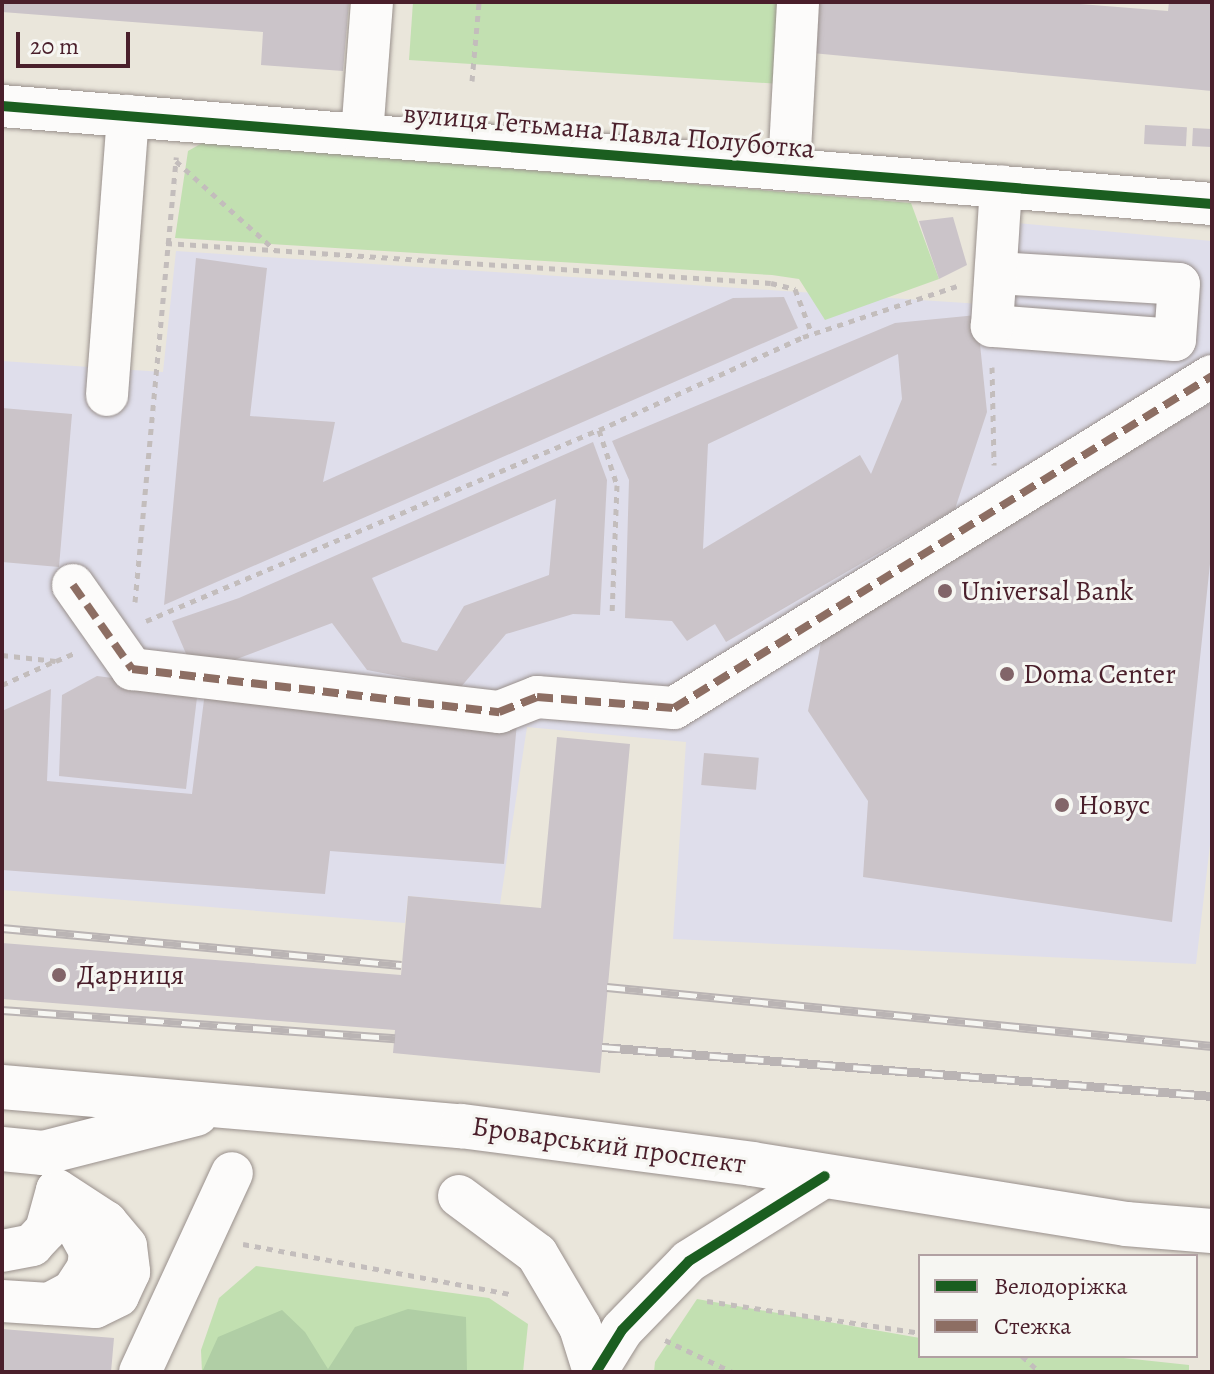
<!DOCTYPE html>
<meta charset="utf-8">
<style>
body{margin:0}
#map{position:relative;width:1214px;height:1374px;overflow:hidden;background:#eae6db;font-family:Alegreya,serif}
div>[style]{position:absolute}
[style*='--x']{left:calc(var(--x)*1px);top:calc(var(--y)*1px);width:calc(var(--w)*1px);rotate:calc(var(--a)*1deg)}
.built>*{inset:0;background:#dfdeeb}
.green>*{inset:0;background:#c2e0b1}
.forest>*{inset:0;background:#b0cea5}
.building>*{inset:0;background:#cbc4c9;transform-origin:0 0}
.path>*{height:5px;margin-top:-2.5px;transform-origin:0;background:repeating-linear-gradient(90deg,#c3bdbc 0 6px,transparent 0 12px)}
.roads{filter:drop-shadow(0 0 2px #99908c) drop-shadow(0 0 2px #99908c)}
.minor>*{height:42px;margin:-21px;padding:0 21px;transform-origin:21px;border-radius:21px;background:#fcfbfa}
.major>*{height:44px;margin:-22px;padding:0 22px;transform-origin:22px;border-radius:22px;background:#fcfbfa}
.rail>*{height:9px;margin-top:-4.5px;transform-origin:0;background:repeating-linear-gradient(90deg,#f6f6f2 0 18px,#bab4b4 0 36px);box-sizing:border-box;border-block:2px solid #bab4b4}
.quiet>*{height:8px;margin-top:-4px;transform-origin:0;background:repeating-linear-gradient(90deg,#8d6e63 0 16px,transparent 0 24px)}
.cycleway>*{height:10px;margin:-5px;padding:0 5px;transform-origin:5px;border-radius:5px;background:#1b5e20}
.dots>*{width:22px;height:22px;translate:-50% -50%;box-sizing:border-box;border:4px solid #f6f6f2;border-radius:50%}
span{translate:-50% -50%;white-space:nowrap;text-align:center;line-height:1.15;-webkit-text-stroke:6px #f6f6f2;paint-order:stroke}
.street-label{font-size:28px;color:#4a1f2b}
.poi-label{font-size:28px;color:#4a1f2b}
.left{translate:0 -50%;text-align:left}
.frame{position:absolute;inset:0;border:4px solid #4a1f2b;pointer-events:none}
.legend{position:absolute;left:918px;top:1254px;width:280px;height:104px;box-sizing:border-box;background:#f6f6f2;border:2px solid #b1a0a2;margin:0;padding:10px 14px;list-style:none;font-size:24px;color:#4a1f2b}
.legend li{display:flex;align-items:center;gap:16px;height:40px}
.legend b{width:40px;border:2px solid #b1a0a2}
.scale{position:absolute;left:16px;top:32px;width:114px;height:36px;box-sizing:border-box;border:4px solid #4a1f2b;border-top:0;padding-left:10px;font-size:24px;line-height:28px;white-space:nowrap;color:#4a1f2b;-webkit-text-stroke:6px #f6f6f2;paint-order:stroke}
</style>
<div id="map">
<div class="built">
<i style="clip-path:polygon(1017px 223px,1212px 241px,1212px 828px,1196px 964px,673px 939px,686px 742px,527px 727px,500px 904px,408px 896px,405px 923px,2px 890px,2px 361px,163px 372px,176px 251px,1011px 306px)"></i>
</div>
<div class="green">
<i style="clip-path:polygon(413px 2px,785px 2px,780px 84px,409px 60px)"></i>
<i style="clip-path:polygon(204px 142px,911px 203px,939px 279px,825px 320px,799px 279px,772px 275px,175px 238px,188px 151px)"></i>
<i style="clip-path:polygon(256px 1266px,489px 1298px,528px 1324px,523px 1372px,202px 1372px,201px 1350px,219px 1298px)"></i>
<i style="clip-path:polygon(697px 1299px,920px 1338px,920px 1356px,1105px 1356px,1189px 1365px,1189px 1372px,654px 1372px,655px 1362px)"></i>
</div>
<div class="forest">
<i style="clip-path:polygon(408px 1309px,466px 1317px,467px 1372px,202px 1372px,218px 1337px,282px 1310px,305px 1332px,328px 1369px,355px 1327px)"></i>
</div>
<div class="building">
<i style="clip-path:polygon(2px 2px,349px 2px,343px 71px,261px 65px,263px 32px,2px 12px)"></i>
<i style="clip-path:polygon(817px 2px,1055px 2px,1168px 11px,1169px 2px,1212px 2px,1212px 91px,812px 53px)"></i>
<i style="left:1145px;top:125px;width:42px;height:19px;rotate:3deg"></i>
<i style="left:1193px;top:128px;width:19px;height:18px;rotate:3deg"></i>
<i style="clip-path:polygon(953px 217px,967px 265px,939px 279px,919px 221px)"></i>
<i style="clip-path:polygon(196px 258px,267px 268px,250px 416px,335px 422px,323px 482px,733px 298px,784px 297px,798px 328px,164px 605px)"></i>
<i style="clip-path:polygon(evenodd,977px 315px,987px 412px,955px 509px,726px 642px,715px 624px,687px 641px,672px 621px,625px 618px,629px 480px,612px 441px,895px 323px,977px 315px,898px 354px,902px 399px,871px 474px,860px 455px,703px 549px,708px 444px,898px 354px)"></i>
<i style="clip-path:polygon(1212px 402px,1212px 545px,1172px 922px,863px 877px,868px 801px,808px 711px,822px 637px)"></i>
<i style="clip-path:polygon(2px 408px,72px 414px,59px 567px,2px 562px)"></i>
<i style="clip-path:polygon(evenodd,593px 442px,607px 480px,600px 615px,573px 614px,506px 634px,460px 688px,367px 670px,332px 623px,221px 665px,187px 656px,172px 621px,239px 598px,593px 442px,556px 499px,549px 575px,464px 606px,437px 651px,402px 642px,372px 578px,556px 499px)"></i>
<i style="clip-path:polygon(97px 676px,198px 689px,186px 789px,59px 776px,62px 695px)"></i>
<i style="clip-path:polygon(51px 689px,47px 781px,192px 794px,205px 692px,517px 723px,504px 864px,330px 851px,325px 894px,2px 870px,2px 711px)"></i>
<i style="clip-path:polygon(557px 737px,630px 744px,600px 1073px,393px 1053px,395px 1030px,2px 999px,2px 943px,401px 975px,408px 896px,541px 908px)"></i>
<i style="left:704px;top:753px;width:55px;height:32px;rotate:5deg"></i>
<i style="clip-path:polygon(2px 1329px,114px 1338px,111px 1372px,2px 1372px)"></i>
</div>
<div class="path">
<i style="--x:472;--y:81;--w:79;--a:-84.9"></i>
<i style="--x:176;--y:161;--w:133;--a:42"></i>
<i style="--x:166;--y:243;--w:606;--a:3.78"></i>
<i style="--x:771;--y:283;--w:25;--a:14"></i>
<i style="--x:795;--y:289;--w:48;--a:69.3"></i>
<i style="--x:992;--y:367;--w:98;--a:88.8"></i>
<i style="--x:599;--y:430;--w:58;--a:71.9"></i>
<i style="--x:617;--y:485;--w:130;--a:92.2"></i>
<i style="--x:135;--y:602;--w:447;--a:-84.7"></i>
<i style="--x:146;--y:621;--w:492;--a:-22.9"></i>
<i style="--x:599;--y:430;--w:224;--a:-24.5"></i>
<i style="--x:803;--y:337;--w:162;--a:-18.3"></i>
<i style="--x:2;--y:655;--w:54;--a:6.3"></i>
<i style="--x:56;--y:661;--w:21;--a:-23"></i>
<i style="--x:2;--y:685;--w:58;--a:-24.4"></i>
<i style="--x:243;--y:1244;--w:273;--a:10.6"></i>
<i style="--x:707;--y:1301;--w:215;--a:8.5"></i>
<i style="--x:665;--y:1340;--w:74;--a:25.5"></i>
<i style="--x:1022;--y:1356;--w:24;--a:42"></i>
</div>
<div class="roads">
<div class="minor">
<i style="--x:2;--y:106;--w:1214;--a:4.63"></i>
<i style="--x:362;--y:135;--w:133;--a:-85.7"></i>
<i style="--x:789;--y:169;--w:167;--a:-86.9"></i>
<i style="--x:996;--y:273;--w:183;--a:3.4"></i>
<i style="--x:1179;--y:284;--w:56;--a:94.1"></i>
<i style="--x:1175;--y:340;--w:184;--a:-175.6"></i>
<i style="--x:992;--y:326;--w:140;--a:-86.3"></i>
<i style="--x:107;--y:395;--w:280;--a:-85.7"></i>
<i style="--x:73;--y:585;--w:103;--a:54.9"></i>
<i style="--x:132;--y:669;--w:370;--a:6.7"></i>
<i style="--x:499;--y:712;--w:41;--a:-21.5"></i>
<i style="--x:537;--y:697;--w:137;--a:4.6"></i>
<i style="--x:674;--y:708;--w:632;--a:-31.68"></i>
<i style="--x:459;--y:1196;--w:97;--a:36.6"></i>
<i style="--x:537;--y:1254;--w:85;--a:59.5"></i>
<i style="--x:580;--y:1327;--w:47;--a:72.7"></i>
<i style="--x:2;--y:1251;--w:31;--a:-11"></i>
<i style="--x:32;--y:1245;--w:21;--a:-47"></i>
<i style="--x:46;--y:1230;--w:41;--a:-74.6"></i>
<i style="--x:57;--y:1190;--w:59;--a:33.1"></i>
<i style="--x:106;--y:1222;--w:31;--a:50"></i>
<i style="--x:126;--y:1246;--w:26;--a:83"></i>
<i style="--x:129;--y:1272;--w:26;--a:115"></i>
<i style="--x:118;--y:1296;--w:25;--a:154"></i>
<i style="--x:95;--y:1307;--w:46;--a:-176.3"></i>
<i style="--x:2;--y:1301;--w:47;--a:3.7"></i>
<i style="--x:49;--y:1304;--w:27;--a:-28"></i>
<i style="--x:73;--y:1291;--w:27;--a:-57"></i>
<i style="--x:88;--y:1268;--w:17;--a:-83"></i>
<i style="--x:90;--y:1251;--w:64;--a:-119"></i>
<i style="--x:140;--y:1372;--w:219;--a:-65.2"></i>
<i style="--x:596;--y:1372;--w:49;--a:-58.2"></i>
<i style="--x:622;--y:1330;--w:96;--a:-45.8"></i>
<i style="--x:689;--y:1261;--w:160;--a:-32"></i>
</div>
<div class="major">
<i style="--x:2;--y:1087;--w:461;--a:4.9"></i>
<i style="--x:461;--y:1126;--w:293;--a:7.4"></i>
<i style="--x:752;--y:1164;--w:379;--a:9.1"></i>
<i style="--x:1126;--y:1224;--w:86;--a:4.7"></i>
<i style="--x:2;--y:1149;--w:41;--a:5.6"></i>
<i style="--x:43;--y:1153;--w:158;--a:-14.3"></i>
</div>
</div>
<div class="rail">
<i style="--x:2;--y:928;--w:401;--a:5.3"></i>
<i style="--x:607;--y:987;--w:608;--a:5.57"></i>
<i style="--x:2;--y:1010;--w:394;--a:4.1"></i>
<i style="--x:602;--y:1047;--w:612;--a:4.59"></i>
</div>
<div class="quiet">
<i style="--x:73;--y:585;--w:103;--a:54.9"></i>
<i style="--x:132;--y:669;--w:370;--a:6.7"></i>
<i style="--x:499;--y:712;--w:41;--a:-21.5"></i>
<i style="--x:537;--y:697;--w:137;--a:4.6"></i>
<i style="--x:674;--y:708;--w:632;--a:-31.68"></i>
</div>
<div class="cycleway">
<i style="--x:2;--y:106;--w:1214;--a:4.63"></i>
<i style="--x:596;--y:1372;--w:49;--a:-58.2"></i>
<i style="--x:622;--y:1330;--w:96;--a:-45.8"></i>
<i style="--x:689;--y:1261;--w:160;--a:-32"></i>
</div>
<div class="dots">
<i style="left:945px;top:591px;background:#826569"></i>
<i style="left:1007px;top:674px;background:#826569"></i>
<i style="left:1062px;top:805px;background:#826569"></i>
<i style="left:59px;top:975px;background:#826569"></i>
</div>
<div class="street-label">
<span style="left:609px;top:131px;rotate:5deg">вулиця Гетьмана Павла Полуботка</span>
<span style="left:609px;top:1145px;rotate:8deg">Броварський проспект</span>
</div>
<div class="poi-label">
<span class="left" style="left:961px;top:591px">Universal Bank</span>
<span class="left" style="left:1023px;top:674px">Doma Center</span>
<span class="left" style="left:1078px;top:805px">Новус</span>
<span class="left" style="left:77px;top:975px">Дарниця</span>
</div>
<div class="frame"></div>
<ul class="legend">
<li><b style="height:10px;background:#1b5e20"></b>Велодоріжка</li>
<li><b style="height:10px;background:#8d6e63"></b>Стежка</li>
</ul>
<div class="scale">20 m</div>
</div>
